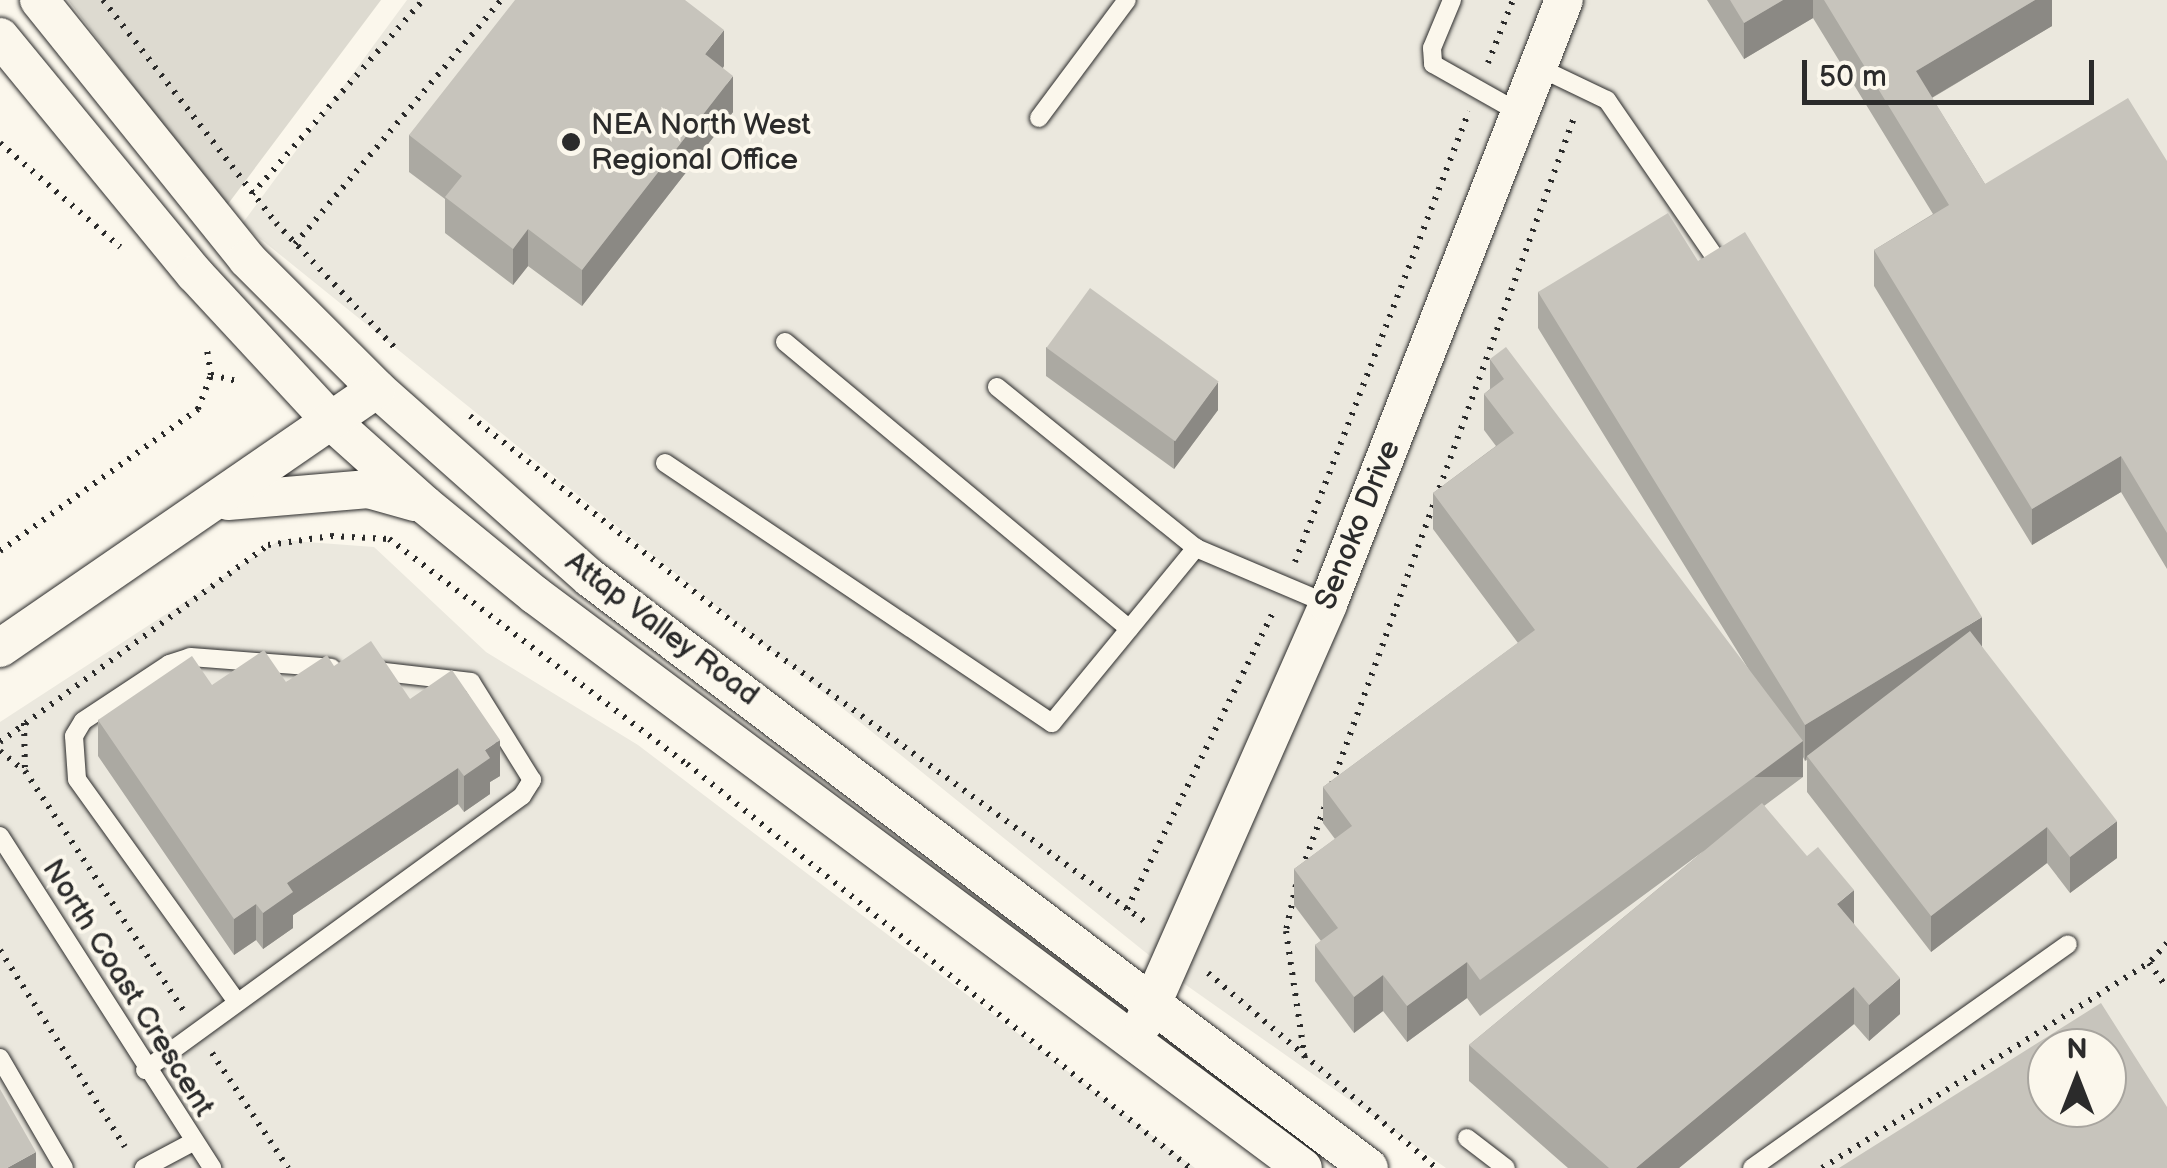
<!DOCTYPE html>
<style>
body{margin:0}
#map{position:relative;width:2167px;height:1168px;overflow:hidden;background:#fbf7ec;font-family:"Balsamiq Sans",sans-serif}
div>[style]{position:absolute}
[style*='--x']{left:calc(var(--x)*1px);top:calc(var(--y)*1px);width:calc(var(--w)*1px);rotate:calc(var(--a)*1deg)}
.built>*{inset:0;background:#ebe8de}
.green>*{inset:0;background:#dddad0}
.path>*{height:6px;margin-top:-3px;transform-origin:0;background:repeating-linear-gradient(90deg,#2b2b2b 0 2.5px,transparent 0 10.5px)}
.roads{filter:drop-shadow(0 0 2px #2b2b2b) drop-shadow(0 0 2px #2b2b2b)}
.service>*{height:18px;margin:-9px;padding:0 9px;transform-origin:9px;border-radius:9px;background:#fbf7ec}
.minor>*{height:38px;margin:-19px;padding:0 19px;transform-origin:19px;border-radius:19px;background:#fbf7ec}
.wall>*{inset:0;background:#aba9a2}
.shaded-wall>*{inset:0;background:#8b8984;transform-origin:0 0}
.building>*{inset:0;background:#c7c4bc;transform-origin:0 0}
.dots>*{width:28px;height:28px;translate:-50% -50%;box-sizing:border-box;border:5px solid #fbf7ec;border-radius:50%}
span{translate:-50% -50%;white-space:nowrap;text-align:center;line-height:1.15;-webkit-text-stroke:8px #fbf7ec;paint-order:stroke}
.poi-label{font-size:30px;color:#2b2b2b}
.left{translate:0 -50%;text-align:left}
.street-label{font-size:30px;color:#2b2b2b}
.north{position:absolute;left:2027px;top:1028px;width:100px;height:100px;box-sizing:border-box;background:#fbf7ec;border:2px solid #a8a59f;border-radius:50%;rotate:0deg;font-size:28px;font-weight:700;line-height:40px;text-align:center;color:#2b2b2b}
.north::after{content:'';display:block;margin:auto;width:35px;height:45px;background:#2b2b2b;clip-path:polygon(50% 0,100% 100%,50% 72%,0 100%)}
.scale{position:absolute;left:1802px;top:60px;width:292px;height:45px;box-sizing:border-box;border:5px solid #2b2b2b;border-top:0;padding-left:12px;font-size:30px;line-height:35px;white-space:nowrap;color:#2b2b2b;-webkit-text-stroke:8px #fbf7ec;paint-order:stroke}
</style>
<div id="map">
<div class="built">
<i style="clip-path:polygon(evenodd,407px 0,2167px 0,2167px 1168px,1446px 1168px,1186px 985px,242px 224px,407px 0,2047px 1048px,2107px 1048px,2107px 1108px,2047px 1108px,2047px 1048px)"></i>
<i style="clip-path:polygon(280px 540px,374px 547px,486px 652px,638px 745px,1195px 1168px,0 1168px,0 722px)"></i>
</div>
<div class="green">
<i style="clip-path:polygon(68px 0,381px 0,225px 208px)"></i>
</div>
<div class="path">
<i style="--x:103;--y:0;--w:282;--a:52.2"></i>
<i style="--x:276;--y:223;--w:171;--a:46.4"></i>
<i style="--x:1488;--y:63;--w:68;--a:-68.4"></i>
<i style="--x:0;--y:143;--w:159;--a:40.9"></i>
<i style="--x:252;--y:194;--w:259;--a:-48.6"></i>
<i style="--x:295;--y:244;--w:319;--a:-49.8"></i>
<i style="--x:211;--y:375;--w:27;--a:13"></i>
<i style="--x:470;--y:416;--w:335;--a:38.1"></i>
<i style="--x:734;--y:623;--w:512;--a:36.02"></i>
<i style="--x:0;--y:551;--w:244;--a:-35.6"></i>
<i style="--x:198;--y:409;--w:36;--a:-69"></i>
<i style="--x:211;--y:375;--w:30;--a:-99"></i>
<i style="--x:1295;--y:562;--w:483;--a:-68.9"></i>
<i style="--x:24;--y:723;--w:47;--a:88.8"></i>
<i style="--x:0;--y:742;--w:333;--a:-36.3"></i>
<i style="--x:268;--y:545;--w:64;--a:-8.1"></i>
<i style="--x:331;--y:536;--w:58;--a:3"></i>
<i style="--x:389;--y:539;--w:373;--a:37.1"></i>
<i style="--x:687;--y:764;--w:645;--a:38.77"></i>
<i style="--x:0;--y:751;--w:32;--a:39"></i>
<i style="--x:25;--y:771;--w:287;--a:56.5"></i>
<i style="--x:1332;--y:784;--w:712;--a:-70.04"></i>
<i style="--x:1302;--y:869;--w:67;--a:-69.9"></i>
<i style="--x:1296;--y:885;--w:47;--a:102.3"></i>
<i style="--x:1286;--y:931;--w:130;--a:81.6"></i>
<i style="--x:1127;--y:909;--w:333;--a:-63.8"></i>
<i style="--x:2167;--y:943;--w:27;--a:132"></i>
<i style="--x:2149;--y:963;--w:31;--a:54"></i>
<i style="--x:0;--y:950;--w:233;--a:57.6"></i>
<i style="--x:1208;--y:973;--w:300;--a:40.5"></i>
<i style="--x:212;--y:1053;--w:138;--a:56.5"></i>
<i style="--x:1822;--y:1168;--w:386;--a:-32.1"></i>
</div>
<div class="roads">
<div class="service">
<i style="--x:1452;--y:0;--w:52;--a:112.6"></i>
<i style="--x:1432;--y:48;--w:16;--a:86"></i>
<i style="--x:1433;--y:64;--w:100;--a:29.4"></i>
<i style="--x:1538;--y:67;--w:76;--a:25.6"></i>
<i style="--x:1607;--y:100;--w:194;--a:55.5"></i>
<i style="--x:1039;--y:118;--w:147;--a:-53.3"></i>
<i style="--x:785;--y:342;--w:448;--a:39.8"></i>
<i style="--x:997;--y:387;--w:256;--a:39"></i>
<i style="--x:1196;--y:548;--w:143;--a:23"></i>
<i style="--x:665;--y:463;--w:466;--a:33.9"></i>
<i style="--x:1052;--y:723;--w:227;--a:-50.6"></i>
<i style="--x:0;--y:836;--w:394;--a:57.4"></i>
<i style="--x:237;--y:1002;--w:274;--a:-125.7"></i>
<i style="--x:77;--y:779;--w:43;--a:-94"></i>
<i style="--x:74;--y:736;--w:17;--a:-59"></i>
<i style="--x:83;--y:721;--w:103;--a:-33.5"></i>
<i style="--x:169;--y:664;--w:22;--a:-18"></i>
<i style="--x:190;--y:657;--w:142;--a:4.4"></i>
<i style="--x:0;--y:1058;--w:127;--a:59.8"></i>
<i style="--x:145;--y:1070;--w:466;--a:-36"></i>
<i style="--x:522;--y:796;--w:19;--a:-58"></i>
<i style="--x:532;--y:780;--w:115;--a:-121.9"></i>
<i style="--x:471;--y:682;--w:104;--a:-173.4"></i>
<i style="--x:1467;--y:1138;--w:49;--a:37.6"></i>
<i style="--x:144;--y:1168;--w:55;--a:-28"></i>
<i style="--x:1752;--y:1168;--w:387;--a:-35.3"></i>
</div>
<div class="minor">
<i style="--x:39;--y:0;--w:332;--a:51.2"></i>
<i style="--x:247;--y:259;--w:184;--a:45"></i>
<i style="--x:377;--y:389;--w:285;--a:41.6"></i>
<i style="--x:590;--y:578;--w:977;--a:37.14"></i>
<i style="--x:0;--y:37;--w:307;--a:50.6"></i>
<i style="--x:195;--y:274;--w:200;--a:47.2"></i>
<i style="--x:331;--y:421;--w:126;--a:41.8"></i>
<i style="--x:425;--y:505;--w:142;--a:39.3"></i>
<i style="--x:535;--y:595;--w:958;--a:36.73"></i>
<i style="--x:228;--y:501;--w:141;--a:-4.9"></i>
<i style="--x:368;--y:489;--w:49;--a:15.5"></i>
<i style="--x:0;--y:648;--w:457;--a:-34.5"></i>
<i style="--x:1144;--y:1022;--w:457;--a:-66.2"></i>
<i style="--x:1328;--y:604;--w:648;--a:-68.66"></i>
</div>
</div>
<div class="wall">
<i style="clip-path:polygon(1707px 0,2052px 0,2052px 26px,1932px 98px,1985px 184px,2167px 161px,2167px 569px,2121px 492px,2032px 545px,1874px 286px,1874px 250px,1933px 214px,1813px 18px,1744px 59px)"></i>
<i style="clip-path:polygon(724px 66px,723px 68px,733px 112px,582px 306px,528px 266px,513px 285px,445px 233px,445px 199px,409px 172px,409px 135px)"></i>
<i style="clip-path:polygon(1698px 261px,1982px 647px,2117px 858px,2070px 893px,2047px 863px,1931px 952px,1807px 792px,1807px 760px,1805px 761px,1803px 757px,1803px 777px,1764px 806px,1854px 924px,1900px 1014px,1869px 1041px,1854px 1024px,1679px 1168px,1568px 1168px,1469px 1081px,1469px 1045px,1705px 850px,1480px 1016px,1467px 998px,1407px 1042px,1383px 1011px,1354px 1033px,1315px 981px,1315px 945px,1321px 941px,1294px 905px,1294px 869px,1335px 839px,1323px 823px,1323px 787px,1518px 643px,1433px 529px,1433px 493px,1496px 446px,1484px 430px,1484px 394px,1490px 389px,1490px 359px,1749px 670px,1538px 328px,1538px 292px)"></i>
<i style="clip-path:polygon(1046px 347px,1218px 410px,1174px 469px,1046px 376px)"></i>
<i style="clip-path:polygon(334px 666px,410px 699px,500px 776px,490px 782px,490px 794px,464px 812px,458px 804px,293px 915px,293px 928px,263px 949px,256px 940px,234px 955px,98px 756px,98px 720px,212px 685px,286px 682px)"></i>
</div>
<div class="shaded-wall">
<i style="clip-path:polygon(1783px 0,1813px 0,1813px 18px,1744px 59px,1744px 23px)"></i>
<i style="clip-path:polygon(2035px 0,2052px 0,2052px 26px,1916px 107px,1916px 71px)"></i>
<i style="clip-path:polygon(724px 30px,724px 66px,705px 90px,705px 54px)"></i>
<i style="clip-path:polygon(733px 76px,733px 112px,582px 306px,582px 270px)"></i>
<i style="clip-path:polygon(528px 229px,528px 266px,513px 285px,513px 249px)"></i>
<i style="clip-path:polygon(1218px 382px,1218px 410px,1174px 469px,1174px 441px)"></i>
<i style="clip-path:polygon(2121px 456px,2121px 492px,2032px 545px,2032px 509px)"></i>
<i style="clip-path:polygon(1982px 617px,1982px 653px,1807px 756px,1805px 761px,1805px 725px)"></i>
<i style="clip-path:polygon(500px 740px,500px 776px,490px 782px,490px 794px,464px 812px,464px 776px,485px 750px)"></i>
<i style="left:1803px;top:741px;width:36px;height:402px;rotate:90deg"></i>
<i style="clip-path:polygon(458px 768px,458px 804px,293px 915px,293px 928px,263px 949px,263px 913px,287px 883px)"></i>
<i style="clip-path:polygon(2117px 821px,2117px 858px,2070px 893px,2070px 857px)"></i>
<i style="clip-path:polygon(2047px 827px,2047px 863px,1931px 952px,1931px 916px)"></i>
<i style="clip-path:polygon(1854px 890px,1854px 926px,1837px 904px)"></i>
<i style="clip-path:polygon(256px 904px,256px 940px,234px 955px,234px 919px)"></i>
<i style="clip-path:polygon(1467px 962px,1467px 998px,1407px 1042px,1407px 1006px)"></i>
<i style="clip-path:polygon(1383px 975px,1383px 1011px,1354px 1033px,1354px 997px)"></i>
<i style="clip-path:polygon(1900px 978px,1900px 1014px,1869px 1041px,1869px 1005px)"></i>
<i style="clip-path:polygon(1854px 987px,1854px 1024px,1679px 1168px,1636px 1168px)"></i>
<i style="clip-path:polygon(36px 1152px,36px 1168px,7px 1168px)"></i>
</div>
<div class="building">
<i style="clip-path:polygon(515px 0,685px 0,724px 30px,705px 54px,733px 76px,582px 270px,528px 229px,513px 249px,445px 197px,462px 176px,409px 135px)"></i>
<i style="clip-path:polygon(1730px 0,1783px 0,1744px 23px)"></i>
<i style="clip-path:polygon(1824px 0,2035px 0,1916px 71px,1985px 184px,2128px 98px,2167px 161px,2167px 533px,2121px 456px,2032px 509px,1874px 250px,1949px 205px)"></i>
<i style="clip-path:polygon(1668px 213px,1698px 261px,1745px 232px,1982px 617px,1805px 725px,1538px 292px)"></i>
<i style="left:1090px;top:288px;width:159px;height:74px;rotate:36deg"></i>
<i style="clip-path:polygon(1506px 347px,1803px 741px,1480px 980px,1467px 962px,1407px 1006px,1383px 975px,1354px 997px,1315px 945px,1338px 928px,1294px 869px,1352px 826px,1323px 787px,1535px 630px,1433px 493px,1514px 433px,1484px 394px,1504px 379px,1490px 359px)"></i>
<i style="clip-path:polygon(1970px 631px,2117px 821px,2070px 857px,2047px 827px,1931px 916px,1807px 756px)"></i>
<i style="clip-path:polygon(371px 641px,410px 699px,452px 670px,500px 740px,485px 750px,490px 758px,464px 776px,458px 768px,287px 883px,293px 892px,263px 913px,256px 904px,234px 919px,98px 720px,192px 656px,212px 685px,264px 650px,286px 682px,327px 655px,334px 666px)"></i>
<i style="clip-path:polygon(1762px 803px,1807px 856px,1818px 847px,1854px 890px,1837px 904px,1900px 978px,1869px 1005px,1854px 987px,1636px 1168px,1609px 1168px,1469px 1045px)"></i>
<i style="clip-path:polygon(evenodd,2101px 1003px,2167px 1107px,2167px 1168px,1839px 1168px,2101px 1003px,2047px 1048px,2107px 1048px,2107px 1108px,2047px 1108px,2047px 1048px)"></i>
<i style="clip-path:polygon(0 1089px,36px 1152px,7px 1168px,0 1168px)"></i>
</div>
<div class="dots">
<i style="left:571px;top:142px;background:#2b2b2b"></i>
</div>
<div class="poi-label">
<span class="left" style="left:591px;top:142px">NEA North West<br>Regional Office</span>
</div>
<div class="street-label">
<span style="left:1358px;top:525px;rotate:-68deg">Senoko Drive</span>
<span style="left:662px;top:629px;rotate:37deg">Attap Valley Road</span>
<span style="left:128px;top:988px;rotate:58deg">North Coast Crescent</span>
</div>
<div class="north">N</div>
<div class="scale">50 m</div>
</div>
